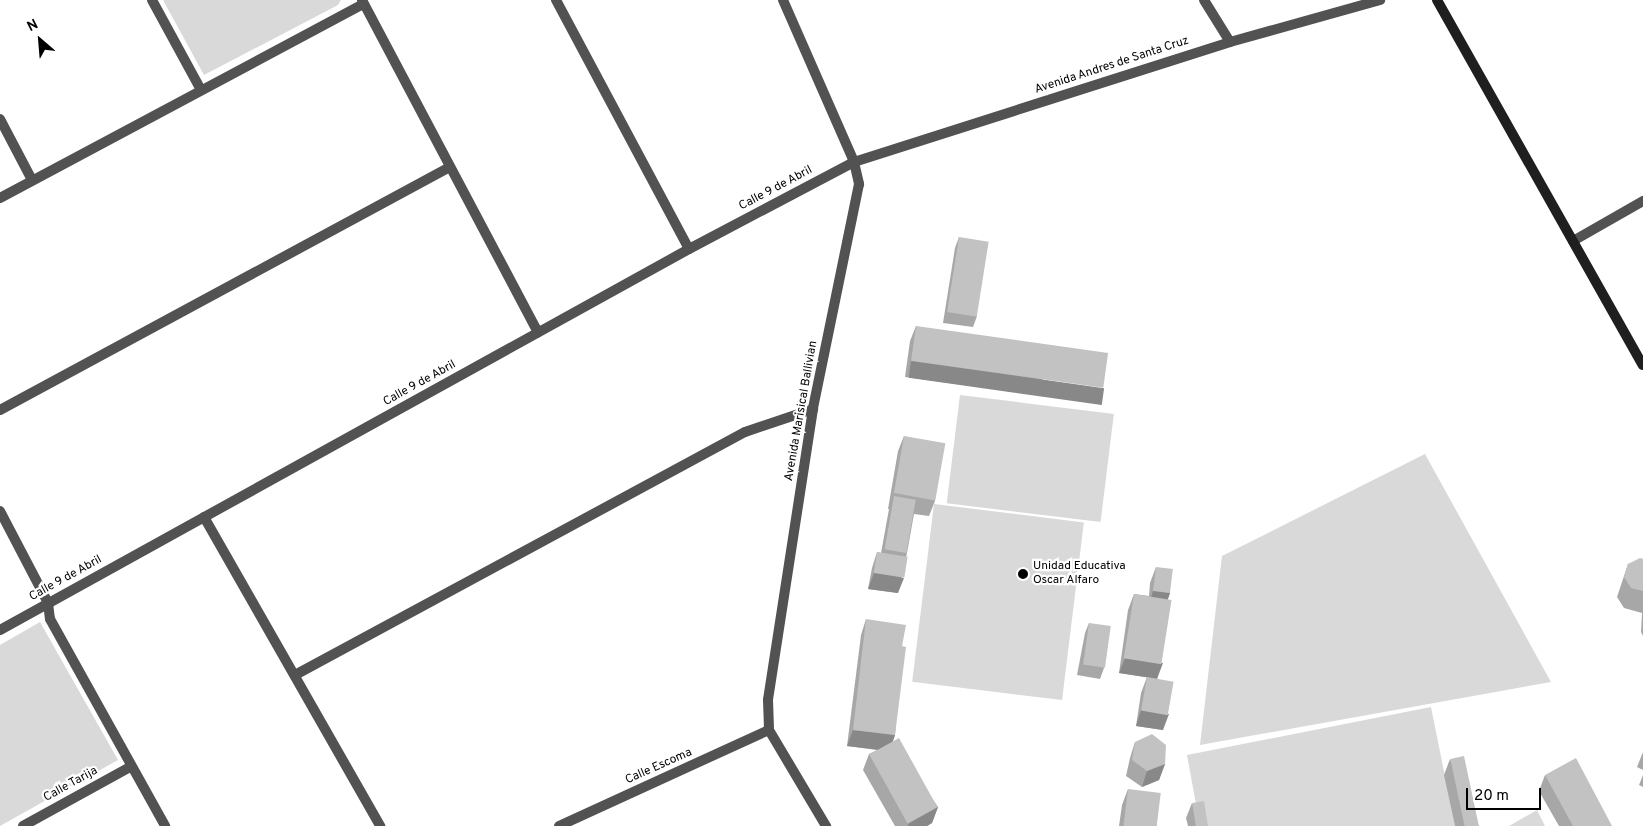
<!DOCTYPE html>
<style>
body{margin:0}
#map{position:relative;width:1643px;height:826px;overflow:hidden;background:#fff;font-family:Overpass,sans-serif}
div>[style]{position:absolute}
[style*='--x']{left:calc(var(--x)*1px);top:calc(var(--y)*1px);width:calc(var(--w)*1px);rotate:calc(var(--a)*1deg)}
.green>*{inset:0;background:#d9d9d9;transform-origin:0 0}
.street>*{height:10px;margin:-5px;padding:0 5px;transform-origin:5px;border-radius:5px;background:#525252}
.secondary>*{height:10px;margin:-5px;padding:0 5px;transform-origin:5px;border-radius:5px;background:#1f1f1f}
.wall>*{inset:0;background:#a7a7a7}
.shaded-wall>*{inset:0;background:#888;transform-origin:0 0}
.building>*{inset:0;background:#c2c2c2;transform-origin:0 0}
.dots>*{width:14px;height:14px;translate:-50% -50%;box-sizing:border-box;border:2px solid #fff;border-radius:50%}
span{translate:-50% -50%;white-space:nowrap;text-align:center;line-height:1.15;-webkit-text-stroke:4.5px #fff;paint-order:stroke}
.street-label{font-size:12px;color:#000}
.poi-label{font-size:12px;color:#000}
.left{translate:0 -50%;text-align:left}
.north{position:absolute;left:15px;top:15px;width:50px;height:50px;-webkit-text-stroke:4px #fff;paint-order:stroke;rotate:333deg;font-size:14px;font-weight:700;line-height:20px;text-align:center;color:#000}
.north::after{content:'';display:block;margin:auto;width:18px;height:22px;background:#000;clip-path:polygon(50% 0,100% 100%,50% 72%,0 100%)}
.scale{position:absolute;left:1466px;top:788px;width:75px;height:22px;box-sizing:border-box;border:2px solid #000;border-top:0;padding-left:6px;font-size:15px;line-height:18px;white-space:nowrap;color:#000;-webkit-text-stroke:4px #fff;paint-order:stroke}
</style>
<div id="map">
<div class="green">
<i style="clip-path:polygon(163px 0,341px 0,338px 5px,204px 75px)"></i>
<i style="left:960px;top:395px;width:155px;height:109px;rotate:7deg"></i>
<i style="clip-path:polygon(1425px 454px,1551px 682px,1200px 745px,1222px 556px)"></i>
<i style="left:934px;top:504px;width:151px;height:179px;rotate:7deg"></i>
<i style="clip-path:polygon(40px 622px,118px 760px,0 826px,0 645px)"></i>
<i style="clip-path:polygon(1431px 707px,1455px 826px,1200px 826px,1187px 755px)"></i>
<i style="clip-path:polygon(1537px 810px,1545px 826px,1509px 826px)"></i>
</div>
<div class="street">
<i style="--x:152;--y:0;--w:102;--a:61.4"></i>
<i style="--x:362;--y:0;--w:376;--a:62.1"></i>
<i style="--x:556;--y:0;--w:282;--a:61.9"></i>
<i style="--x:783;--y:0;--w:177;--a:66.3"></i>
<i style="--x:854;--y:162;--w:23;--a:77"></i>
<i style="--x:859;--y:184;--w:230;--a:101.6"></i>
<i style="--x:813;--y:409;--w:294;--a:98.8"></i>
<i style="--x:768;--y:700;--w:30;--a:88"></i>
<i style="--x:769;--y:730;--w:112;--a:59.3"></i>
<i style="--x:1204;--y:0;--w:49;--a:58.2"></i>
<i style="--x:0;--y:119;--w:69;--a:62.3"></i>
<i style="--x:0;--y:198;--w:412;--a:-28.1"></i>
<i style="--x:1573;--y:241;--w:81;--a:-29.7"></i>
<i style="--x:0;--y:410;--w:511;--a:-28.37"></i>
<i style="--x:0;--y:511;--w:104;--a:62.4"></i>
<i style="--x:48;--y:603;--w:16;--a:83"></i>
<i style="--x:50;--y:619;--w:237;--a:60.9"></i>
<i style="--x:204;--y:517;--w:356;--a:60.3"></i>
<i style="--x:0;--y:630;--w:787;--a:-28.94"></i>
<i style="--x:689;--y:249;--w:187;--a:-27.8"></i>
<i style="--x:854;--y:162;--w:395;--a:-17.7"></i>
<i style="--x:1230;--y:42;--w:156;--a:-15.6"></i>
<i style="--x:295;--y:675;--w:511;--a:-28.37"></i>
<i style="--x:745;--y:432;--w:72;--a:-18.7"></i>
<i style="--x:23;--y:826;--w:122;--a:-28.9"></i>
<i style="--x:559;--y:826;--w:231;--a:-24.6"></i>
</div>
<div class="secondary">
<i style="--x:1437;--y:0;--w:419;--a:60.6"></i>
</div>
<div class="wall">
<i style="clip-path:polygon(959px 237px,977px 316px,973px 327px,943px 323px,955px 248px)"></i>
<i style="clip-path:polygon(916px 326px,1098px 403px,905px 377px,910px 341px)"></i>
<i style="clip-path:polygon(904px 436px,935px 501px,929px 516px,914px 514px,907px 553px,898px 593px,868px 589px,872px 568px,877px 552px,881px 553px,889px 509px,888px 509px,898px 451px)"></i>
<i style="clip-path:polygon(1643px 559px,1643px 636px,1641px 632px,1642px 613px,1624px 608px,1617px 597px,1628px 564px)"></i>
<i style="clip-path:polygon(1156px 567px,1170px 593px,1168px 599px,1157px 679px,1163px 730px,1136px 726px,1141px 693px,1147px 677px,1119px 673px,1128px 610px,1134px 594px,1149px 596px,1150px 583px)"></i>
<i style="clip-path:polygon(866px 619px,902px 646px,895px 735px,893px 741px,938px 807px,932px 823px,927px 826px,895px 826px,863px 770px,869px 754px,877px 750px,847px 746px,861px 635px)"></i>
<i style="clip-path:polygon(1089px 623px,1104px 668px,1100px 679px,1077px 675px,1085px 633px)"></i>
<i style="clip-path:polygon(1135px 742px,1165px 764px,1159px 780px,1142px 787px,1126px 776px,1130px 758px)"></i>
<i style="clip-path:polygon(1643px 752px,1643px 770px,1637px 767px)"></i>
<i style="clip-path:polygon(1450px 759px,1479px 826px,1455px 826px,1444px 775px)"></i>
<i style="clip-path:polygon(1545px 775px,1612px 826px,1559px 826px,1539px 791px)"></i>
<i style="clip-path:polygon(1643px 775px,1643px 787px,1639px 785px)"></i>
<i style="clip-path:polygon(1128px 789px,1157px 826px,1119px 826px,1122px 805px)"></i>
<i style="clip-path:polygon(1192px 803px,1208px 826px,1188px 826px,1186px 818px)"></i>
</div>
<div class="shaded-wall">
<i style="left:911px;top:361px;width:195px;height:17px;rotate:8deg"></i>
<i style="clip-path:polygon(874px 573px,904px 578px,898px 593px,868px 589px)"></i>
<i style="clip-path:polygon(1153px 591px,1170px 593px,1164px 609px,1148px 607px)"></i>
<i style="clip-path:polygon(1125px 658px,1163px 663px,1157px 679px,1119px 673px)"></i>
<i style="clip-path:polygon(1141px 710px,1169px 714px,1163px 730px,1136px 726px)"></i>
<i style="clip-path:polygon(853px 730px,895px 735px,889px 751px,847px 746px)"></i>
<i style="clip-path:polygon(1165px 764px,1159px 780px,1142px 787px,1147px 771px)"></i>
<i style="clip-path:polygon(938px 807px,932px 823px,927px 826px,908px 826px,908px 824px)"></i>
</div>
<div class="building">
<i style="left:959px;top:237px;width:30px;height:76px;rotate:9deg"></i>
<i style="left:916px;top:326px;width:194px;height:35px;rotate:8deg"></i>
<i style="left:904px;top:436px;width:42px;height:58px;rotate:10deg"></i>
<i style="left:894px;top:496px;width:22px;height:54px;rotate:10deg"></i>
<i style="left:877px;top:552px;width:31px;height:21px;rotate:9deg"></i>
<i style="clip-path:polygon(1640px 558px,1643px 559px,1643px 591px,1631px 588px,1624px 577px,1628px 564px)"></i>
<i style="left:1156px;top:567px;width:17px;height:24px;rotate:7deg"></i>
<i style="left:1134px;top:594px;width:38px;height:65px;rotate:9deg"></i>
<i style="clip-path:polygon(866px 619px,906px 625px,902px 646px,906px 647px,895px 735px,853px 730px)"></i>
<i style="left:1089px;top:623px;width:22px;height:42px;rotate:8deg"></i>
<i style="left:1147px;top:677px;width:27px;height:34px;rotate:10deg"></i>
<i style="clip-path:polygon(1152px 734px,1166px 745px,1165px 764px,1147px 771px,1132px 760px,1135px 742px)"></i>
<i style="left:899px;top:738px;width:79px;height:34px;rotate:61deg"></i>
<i style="left:1464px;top:756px;width:72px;height:14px;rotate:78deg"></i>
<i style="clip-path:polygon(1576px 758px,1612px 826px,1573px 826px,1545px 775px)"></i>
<i style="left:1128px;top:789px;width:33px;height:37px;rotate:7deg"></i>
<i style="left:1204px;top:801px;width:25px;height:12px;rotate:81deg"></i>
</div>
<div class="dots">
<i style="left:1023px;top:574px;background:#000"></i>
</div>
<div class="street-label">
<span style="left:1112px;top:66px;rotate:-18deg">Avenida Andres de Santa Cruz</span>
<span style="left:776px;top:189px;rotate:-28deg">Calle 9 de Abril</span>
<span style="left:420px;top:384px;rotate:-29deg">Calle 9 de Abril</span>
<span style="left:802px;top:411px;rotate:-80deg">Avenida Marisical Ballivian</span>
<span style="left:66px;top:579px;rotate:-29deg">Calle 9 de Abril</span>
<span style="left:659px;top:767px;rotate:-24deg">Calle Escoma</span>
<span style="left:71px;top:785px;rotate:-29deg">Calle Tarija</span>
</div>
<div class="poi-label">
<span class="left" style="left:1033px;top:574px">Unidad Educativa<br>Oscar Alfaro</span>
</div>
<div class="north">N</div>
<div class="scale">20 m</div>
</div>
